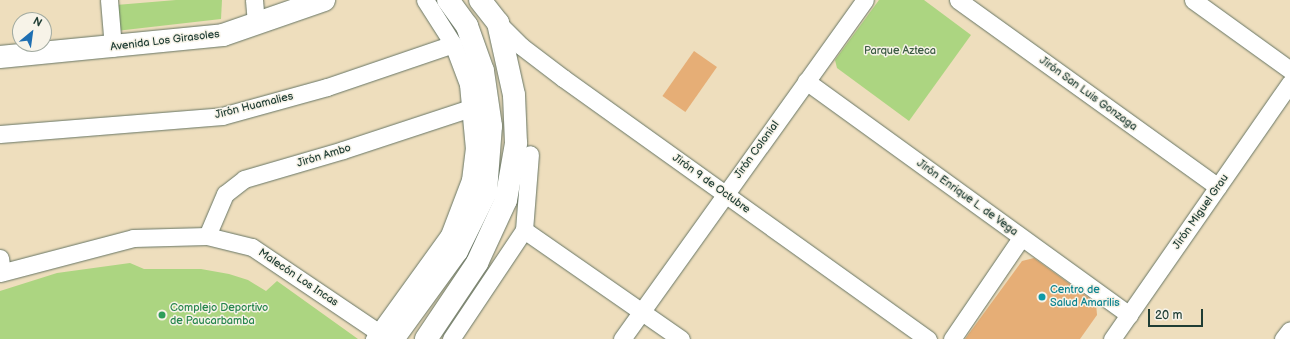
<!DOCTYPE html>
<meta charset="utf-8">
<style>
body{margin:0}
#map{position:relative;width:1290px;height:339px;overflow:hidden;background:#eedebd;font-family:"Balsamiq Sans",sans-serif}
div>[style]{position:absolute}
[style*='--x']{left:calc(var(--x)*1px);top:calc(var(--y)*1px);width:calc(var(--w)*1px);rotate:calc(var(--a)*1deg)}
.green>*{inset:0;background:#acd581}
.building>*{inset:0;background:#e6ae76;transform-origin:0 0}
.roads{filter:drop-shadow(0 0 1px #677564) drop-shadow(0 0 1px #677564)}
.minor>*{height:17px;margin:-8.5px;padding:0 8.5px;transform-origin:8.5px;border-radius:8.5px;background:#fff}
.secondary>*{height:22px;margin:-11px;padding:0 11px;transform-origin:11px;border-radius:11px;background:#fff}
.primary>*{height:22px;margin:-11px;padding:0 11px;transform-origin:11px;border-radius:11px;background:#fff}
.dots>*{width:11px;height:11px;translate:-50% -50%;box-sizing:border-box;border:2px solid #f7f3e8;border-radius:50%}
span{translate:-50% -50%;white-space:nowrap;text-align:center;line-height:1.15;-webkit-text-stroke:3px #f7f3e8;paint-order:stroke}
.street-label{font-size:11px;color:#1f3d34}
.park-label{font-size:11px;color:#3b5b43}
.culture-label{font-size:11px;color:#0d838f}
.left{translate:0 -50%;text-align:left}
.leisure-label{font-size:11px;color:#27864d}
.north{position:absolute;left:12px;top:12px;width:40px;height:40px;box-sizing:border-box;background:#f7f3e8;border:1px solid #a1aaa0;border-radius:50%;rotate:29deg;font-size:11px;font-weight:700;line-height:16px;text-align:center;color:#1f3d34}
.north::after{content:'';display:block;margin:auto;width:14px;height:18px;background:#1f6fb2;clip-path:polygon(50% 0,100% 100%,50% 72%,0 100%)}
.scale{position:absolute;left:1148px;top:309px;width:55px;height:18px;box-sizing:border-box;border:2px solid #1f3d34;border-top:0;padding-left:5px;font-size:12px;line-height:14px;white-space:nowrap;color:#1f3d34;-webkit-text-stroke:3px #f7f3e8;paint-order:stroke}
</style>
<div id="map">
<div class="green">
<i style="clip-path:polygon(176px 0,222px 0,221px 19px,116px 31px,116px 5px)"></i>
<i style="clip-path:polygon(879px 0,924px 0,971px 35px,909px 121px,837px 68px,835px 60px)"></i>
<i style="clip-path:polygon(130px 263px,144px 269px,201px 269px,229px 274px,248px 280px,266px 291px,277px 281px,358px 339px,0 339px,0 291px,57px 273px)"></i>
</div>
<div class="building">
<i style="left:694px;top:51px;width:28px;height:55px;rotate:35deg"></i>
<i style="clip-path:polygon(1034px 258px,1096px 303px,1097px 315px,1080px 339px,965px 339px,1022px 261px)"></i>
</div>
<div class="roads">
<div class="minor">
<i style="--x:109;--y:0;--w:48;--a:85.2"></i>
<i style="--x:254;--y:0;--w:24;--a:85"></i>
<i style="--x:958;--y:0;--w:320;--a:35.7"></i>
<i style="--x:1193;--y:0;--w:120;--a:35.8"></i>
<i style="--x:498;--y:23;--w:33;--a:45"></i>
<i style="--x:521;--y:46;--w:53;--a:37.3"></i>
<i style="--x:563;--y:78;--w:449;--a:35.6"></i>
<i style="--x:806;--y:81;--w:399;--a:35.9"></i>
<i style="--x:0;--y:134;--w:223;--a:-4.6"></i>
<i style="--x:222;--y:116;--w:109;--a:-15.4"></i>
<i style="--x:327;--y:87;--w:133;--a:-18.8"></i>
<i style="--x:524;--y:230;--w:191;--a:34.8"></i>
<i style="--x:207;--y:236;--w:46;--a:-66.8"></i>
<i style="--x:225;--y:194;--w:24;--a:-38"></i>
<i style="--x:244;--y:179;--w:103;--a:-16.3"></i>
<i style="--x:343;--y:150;--w:135;--a:-18.2"></i>
<i style="--x:0;--y:258;--w:14;--a:82"></i>
<i style="--x:0;--y:273;--w:138;--a:-14.7"></i>
<i style="--x:133;--y:238;--w:74;--a:-1.5"></i>
<i style="--x:207;--y:236;--w:46;--a:13.7"></i>
<i style="--x:252;--y:247;--w:152;--a:34"></i>
<i style="--x:374;--y:339;--w:128;--a:-54.2"></i>
<i style="--x:449;--y:235;--w:59;--a:-69.1"></i>
<i style="--x:470;--y:180;--w:31;--a:-83"></i>
<i style="--x:474;--y:149;--w:65;--a:-95.3"></i>
<i style="--x:468;--y:84;--w:43;--a:-110.6"></i>
<i style="--x:453;--y:44;--w:52;--a:-122.5"></i>
<i style="--x:451;--y:339;--w:131;--a:-56.2"></i>
<i style="--x:524;--y:230;--w:76;--a:-85.5"></i>
<i style="--x:622;--y:339;--w:417;--a:-54.4"></i>
<i style="--x:952;--y:339;--w:122;--a:-55.7"></i>
<i style="--x:1112;--y:339;--w:312;--a:-55.2"></i>
<i style="--x:1283;--y:339;--w:11;--a:-52"></i>
</div>
<div class="secondary">
<i style="--x:0;--y:57;--w:224;--a:-5.6"></i>
<i style="--x:223;--y:35;--w:107;--a:-19.1"></i>
</div>
<div class="primary">
<i style="--x:393;--y:339;--w:109;--a:-54"></i>
<i style="--x:457;--y:251;--w:66;--a:-63.8"></i>
<i style="--x:486;--y:192;--w:66;--a:-85.7"></i>
<i style="--x:491;--y:126;--w:56;--a:-98.3"></i>
<i style="--x:483;--y:71;--w:48;--a:-109.6"></i>
<i style="--x:467;--y:26;--w:32;--a:-126"></i>
<i style="--x:426;--y:339;--w:92;--a:-56.1"></i>
<i style="--x:477;--y:263;--w:69;--a:-65.3"></i>
<i style="--x:506;--y:200;--w:58;--a:-80"></i>
<i style="--x:516;--y:143;--w:48;--a:-92.4"></i>
<i style="--x:514;--y:95;--w:74;--a:-102.5"></i>
<i style="--x:498;--y:23;--w:29;--a:-128"></i>
</div>
</div>
<div class="dots">
<i style="left:1042px;top:297px;background:#0f9aa8"></i>
<i style="left:162px;top:315px;background:#2e9e5b"></i>
</div>
<div class="street-label">
<span style="left:165px;top:41px;rotate:-7deg">Avenida Los Girasoles</span>
<span style="left:1088px;top:94px;rotate:36deg">Jirón San Luis Gonzaga</span>
<span style="left:254px;top:106px;rotate:-14deg">Jirón Huamalies</span>
<span style="left:757px;top:150px;rotate:-54deg">Jirón Colonial</span>
<span style="left:324px;top:156px;rotate:-17deg">Jirón Ambo</span>
<span style="left:711px;top:184px;rotate:36deg">Jirón 9 de Octubre</span>
<span style="left:967px;top:198px;rotate:36deg">Jirón Enrique L. de Vega</span>
<span style="left:1201px;top:212px;rotate:-55deg">Jirón Miguel Grau</span>
<span style="left:298px;top:278px;rotate:34deg">Malecón Los Incas</span>
</div>
<div class="park-label">
<span style="left:900px;top:51px">Parque Azteca</span>
</div>
<div class="culture-label">
<span class="left" style="left:1050px;top:297px">Centro de<br>Salud Amarilis</span>
</div>
<div class="leisure-label">
<span class="left" style="left:170px;top:315px">Complejo Deportivo<br>de Paucarbamba</span>
</div>
<div class="north">N</div>
<div class="scale">20 m</div>
</div>
